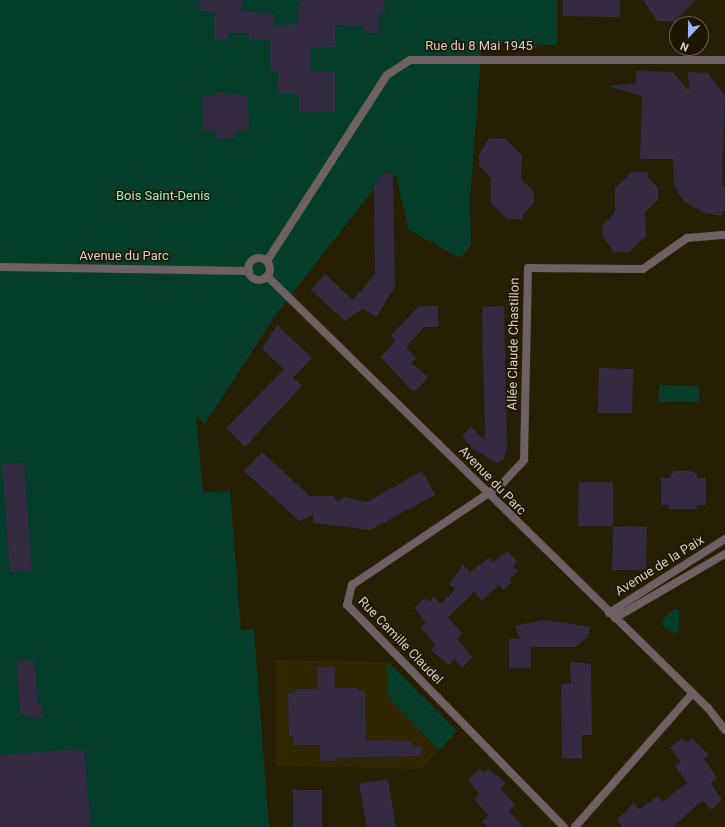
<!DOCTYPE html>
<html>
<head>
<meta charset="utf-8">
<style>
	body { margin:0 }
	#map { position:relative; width:725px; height:827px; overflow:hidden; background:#261f04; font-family:Roboto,sans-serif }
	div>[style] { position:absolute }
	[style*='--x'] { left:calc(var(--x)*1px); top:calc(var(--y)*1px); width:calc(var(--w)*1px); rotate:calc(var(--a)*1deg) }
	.built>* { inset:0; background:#302602 }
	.green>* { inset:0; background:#043e2a }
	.building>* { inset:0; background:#342a42 }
	.minor>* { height:8px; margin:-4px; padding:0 4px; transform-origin:4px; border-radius:4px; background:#6f6063 }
	.minor>.ring { margin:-4px; padding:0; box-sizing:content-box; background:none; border:8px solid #6f6063; border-radius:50% }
	span { translate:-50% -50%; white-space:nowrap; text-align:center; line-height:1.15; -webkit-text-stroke:3px #1d1500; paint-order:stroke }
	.street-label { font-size:13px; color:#d8d3c4 }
	.park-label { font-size:13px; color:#8ff9ca }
	.north { position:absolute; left:669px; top:16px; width:40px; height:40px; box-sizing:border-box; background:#1d1500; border:1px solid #68614e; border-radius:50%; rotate:202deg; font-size:11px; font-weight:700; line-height:16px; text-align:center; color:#d8d3c4 }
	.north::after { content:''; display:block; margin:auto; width:14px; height:18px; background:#9db4fd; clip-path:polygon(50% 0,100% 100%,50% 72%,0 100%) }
</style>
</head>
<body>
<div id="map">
	<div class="built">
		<i style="clip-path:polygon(276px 660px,388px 662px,388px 697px,439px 750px,421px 769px,276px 766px)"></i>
	</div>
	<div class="green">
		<i style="clip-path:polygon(0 0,557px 0,557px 45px,482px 43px,470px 200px,471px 245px,460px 258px,409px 230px,396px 176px,380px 181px,274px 317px,205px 424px,196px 416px,203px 492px,230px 491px,241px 630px,254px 629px,269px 827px,0 827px)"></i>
		<i style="clip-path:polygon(659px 385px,699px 386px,699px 402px,659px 402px)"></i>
		<i style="clip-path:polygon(679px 609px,679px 627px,677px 633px,672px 633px,662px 625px,663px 619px,673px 610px)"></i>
		<i style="clip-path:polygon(388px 662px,457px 731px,439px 750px,388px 697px)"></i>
	</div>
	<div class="building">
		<i style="clip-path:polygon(200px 0,243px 0,242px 11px,274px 14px,274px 26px,298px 24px,299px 2px,313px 0,384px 0,385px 13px,379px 13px,379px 33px,363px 33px,363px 26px,335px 25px,335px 47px,311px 47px,310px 72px,335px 72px,335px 112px,299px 112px,299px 93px,278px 93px,278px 71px,270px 71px,270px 40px,249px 40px,249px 33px,228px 33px,228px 40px,214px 40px,214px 12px,200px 11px)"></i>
		<i style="clip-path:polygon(563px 0,620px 0,620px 17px,563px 16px)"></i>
		<i style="clip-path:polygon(643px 0,696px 0,674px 22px,657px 21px)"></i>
		<i style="clip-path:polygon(636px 71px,673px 72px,689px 91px,688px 72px,708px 73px,725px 96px,722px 187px,725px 187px,725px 210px,721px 216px,705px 213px,683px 201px,674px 185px,673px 159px,640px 159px,642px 96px,607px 86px,636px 83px)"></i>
		<i style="clip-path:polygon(217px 92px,248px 96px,249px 131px,235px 131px,234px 138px,216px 138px,216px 131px,203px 131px,202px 95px,216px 96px)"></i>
		<i style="clip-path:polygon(489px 138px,506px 139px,522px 155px,521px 179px,534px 192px,534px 203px,523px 214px,523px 219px,507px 219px,491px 203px,491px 178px,479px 166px,479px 155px)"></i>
		<i style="clip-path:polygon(632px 172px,648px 172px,648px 177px,658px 188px,658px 200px,645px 212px,646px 236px,629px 252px,613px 252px,603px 236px,603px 225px,615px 212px,615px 188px)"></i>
		<i style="clip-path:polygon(383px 173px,393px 173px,395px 287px,376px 317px,363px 309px,345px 321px,311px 290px,325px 274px,353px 300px,375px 274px,374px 188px)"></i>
		<i style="clip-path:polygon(419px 306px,438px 306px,438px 327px,424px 327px,406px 347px,416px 358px,411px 363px,428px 377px,416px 391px,411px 390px,381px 357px,395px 341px,391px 335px)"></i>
		<i style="clip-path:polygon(504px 306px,507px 447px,504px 459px,496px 463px,473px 449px,462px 436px,471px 427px,485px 440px,482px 307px)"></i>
		<i style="clip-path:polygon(277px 325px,312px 358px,293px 378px,302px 386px,245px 447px,226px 428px,284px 369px,262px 349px)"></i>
		<i style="clip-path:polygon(599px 368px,633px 369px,632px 413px,598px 413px)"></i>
		<i style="clip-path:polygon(262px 452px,310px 496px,333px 496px,338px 501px,344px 497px,367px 502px,422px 471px,435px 495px,370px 530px,313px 523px,313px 515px,299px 521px,244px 471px)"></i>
		<i style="clip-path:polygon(24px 463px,32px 570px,10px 572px,2px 465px)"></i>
		<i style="clip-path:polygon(674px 471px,691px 471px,697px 474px,697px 478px,706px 478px,706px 505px,697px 505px,697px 509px,669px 509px,669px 505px,661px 505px,661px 478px,669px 478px)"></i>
		<i style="clip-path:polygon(579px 482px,613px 482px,613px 526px,578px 526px)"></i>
		<i style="clip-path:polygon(613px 526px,647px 527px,646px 570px,612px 570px)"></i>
		<i style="clip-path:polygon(508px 551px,517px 562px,513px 566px,518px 571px,510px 579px,512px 582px,503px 590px,499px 585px,482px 600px,474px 592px,448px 617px,462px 634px,457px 639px,472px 657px,462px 668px,454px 659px,449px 665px,431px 650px,435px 645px,421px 627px,426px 622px,414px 608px,425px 598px,429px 602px,434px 597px,441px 604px,455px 589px,449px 584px,463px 565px,470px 572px,489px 558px,493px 562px)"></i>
		<i style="clip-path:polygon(543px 620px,591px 627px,587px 638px,575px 647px,531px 647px,531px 668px,509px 668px,509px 639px,520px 639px,515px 626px)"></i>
		<i style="clip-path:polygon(34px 660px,38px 703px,42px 703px,43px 717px,29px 718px,29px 714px,20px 715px,17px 661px)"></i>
		<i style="clip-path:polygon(570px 662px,591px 664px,592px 735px,582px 735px,582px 759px,562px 758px,561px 684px,571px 683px)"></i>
		<i style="clip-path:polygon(317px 667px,335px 667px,335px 688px,358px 688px,358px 691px,365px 691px,366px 740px,412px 741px,412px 747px,421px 746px,421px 756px,337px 758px,337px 761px,320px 761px,320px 745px,294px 745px,293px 736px,289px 736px,288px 693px,295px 693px,295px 689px,318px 689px)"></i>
		<i style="clip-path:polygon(682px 738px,686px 743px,692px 738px,709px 755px,704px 759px,717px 778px,711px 783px,722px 800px,711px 810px,704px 801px,698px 804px,673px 827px,622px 827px,617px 820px,634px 803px,639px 809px,658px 796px,662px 802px,687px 783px,675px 766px,681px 762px,670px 748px)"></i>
		<i style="clip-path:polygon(84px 749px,91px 827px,0 827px,0 755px)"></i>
		<i style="clip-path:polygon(479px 769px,485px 772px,488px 769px,506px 783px,501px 789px,515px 805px,509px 811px,523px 827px,488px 827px,482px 822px,488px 815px,474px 799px,479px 794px,468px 779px)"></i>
		<i style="clip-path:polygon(388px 779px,396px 827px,367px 827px,359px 784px)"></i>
		<i style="clip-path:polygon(293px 790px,322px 790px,322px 827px,293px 827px)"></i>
	</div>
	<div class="minor">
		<i class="ring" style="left:248px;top:258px;width:14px;height:14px"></i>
		<i style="--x:267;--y:261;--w:221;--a:-57.2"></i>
		<i style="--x:387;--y:75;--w:27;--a:-33"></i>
		<i style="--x:410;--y:60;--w:315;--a:0"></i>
		<i style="--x:0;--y:267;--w:249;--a:0.9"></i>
		<i style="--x:267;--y:276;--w:617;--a:44.41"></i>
		<i style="--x:708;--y:708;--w:28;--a:52"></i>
		<i style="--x:609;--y:613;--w:138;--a:-32.5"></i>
		<i style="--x:615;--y:618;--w:127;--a:-30.2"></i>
		<i style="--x:564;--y:827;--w:310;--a:-134.3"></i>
		<i style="--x:347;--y:605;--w:21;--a:-76"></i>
		<i style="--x:352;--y:585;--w:179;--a:-33.9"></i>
		<i style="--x:501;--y:485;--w:34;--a:-47"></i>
		<i style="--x:524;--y:460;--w:192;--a:-88.8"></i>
		<i style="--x:528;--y:268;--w:115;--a:0.5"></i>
		<i style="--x:643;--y:269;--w:54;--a:-35.2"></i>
		<i style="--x:687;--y:238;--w:38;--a:-5"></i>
		<i style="--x:575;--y:827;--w:177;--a:-48.7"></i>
	</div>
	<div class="street-label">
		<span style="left:479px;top:46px">Rue du 8 Mai 1945</span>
		<span style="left:124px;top:256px">Avenue du Parc</span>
		<span style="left:514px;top:344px;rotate:-89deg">Allée Claude Chastillon</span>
		<span style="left:492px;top:481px;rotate:46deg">Avenue du Parc</span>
		<span style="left:660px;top:566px;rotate:-32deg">Avenue de la Paix</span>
		<span style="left:400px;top:641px;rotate:46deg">Rue Camille Claudel</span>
	</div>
	<div class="park-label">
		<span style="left:163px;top:196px">Bois Saint-Denis</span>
	</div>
	<div class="north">N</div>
</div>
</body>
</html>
